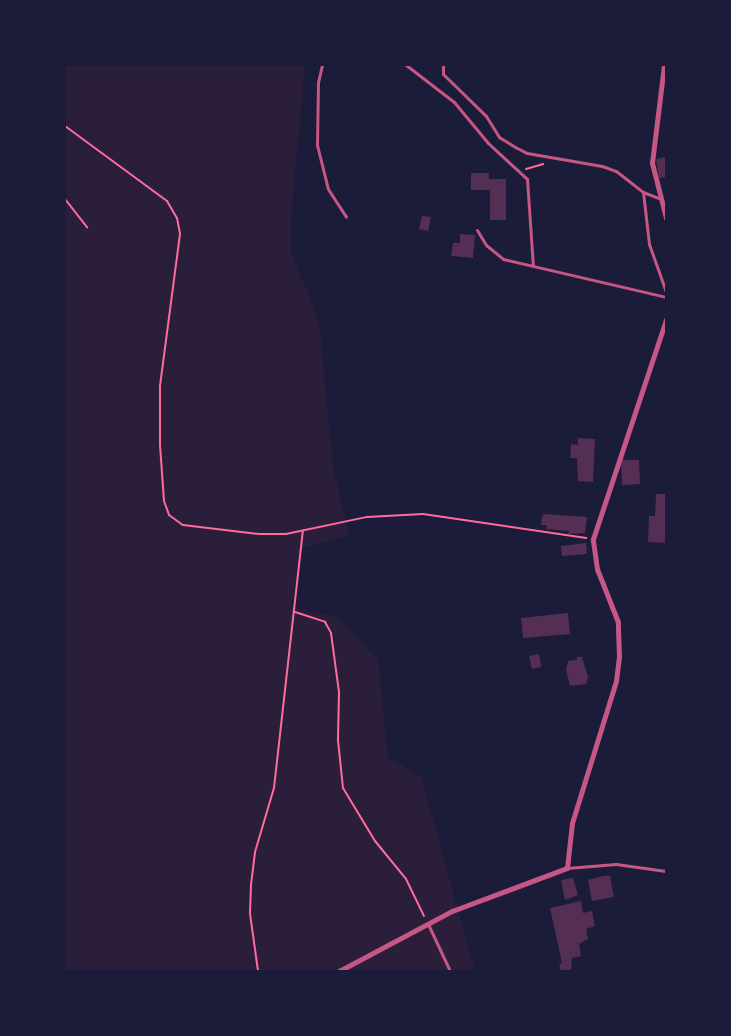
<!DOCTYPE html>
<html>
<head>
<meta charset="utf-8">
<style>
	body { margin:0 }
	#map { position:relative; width:731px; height:1036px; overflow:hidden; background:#1b1b3a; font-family:Arial,sans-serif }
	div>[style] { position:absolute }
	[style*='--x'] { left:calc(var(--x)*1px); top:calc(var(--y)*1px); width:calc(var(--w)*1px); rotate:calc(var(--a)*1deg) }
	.green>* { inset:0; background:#2a1e3b }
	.building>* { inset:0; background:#542f53 }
	.path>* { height:2px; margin:-1px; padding:0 1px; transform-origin:1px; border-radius:1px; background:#ff6b9d }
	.service>* { height:3px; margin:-1.5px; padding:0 1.5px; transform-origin:1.5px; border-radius:1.5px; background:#c65784 }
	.minor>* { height:5px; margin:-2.5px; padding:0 2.5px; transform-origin:2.5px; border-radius:2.5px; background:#c65784 }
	span { translate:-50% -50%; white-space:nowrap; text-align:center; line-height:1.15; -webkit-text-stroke:4.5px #1b1b3a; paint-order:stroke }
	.frame { position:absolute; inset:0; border:66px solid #1b1b3a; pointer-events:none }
</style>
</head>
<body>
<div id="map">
	<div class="green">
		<i style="clip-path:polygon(65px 65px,305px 65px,291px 220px,291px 254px,313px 304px,320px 329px,333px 467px,349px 535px,303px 548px,291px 607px,337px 617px,378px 660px,388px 758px,421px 776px,475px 971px,65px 971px)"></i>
	</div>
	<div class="building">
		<i style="clip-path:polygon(666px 157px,666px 177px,659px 178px,656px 159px)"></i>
		<i style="clip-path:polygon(471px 173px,489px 173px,489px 179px,506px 179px,506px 220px,490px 220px,490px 190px,471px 190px)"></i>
		<i style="clip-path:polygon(422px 216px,431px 217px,428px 231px,419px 229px)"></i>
		<i style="clip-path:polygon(460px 234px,475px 235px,473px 258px,451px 256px,453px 243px,460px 243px)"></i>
		<i style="clip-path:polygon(578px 438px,595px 439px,593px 482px,578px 481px,577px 458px,570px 458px,571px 444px,578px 445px)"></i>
		<i style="clip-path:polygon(621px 460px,639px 460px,640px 484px,622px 485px)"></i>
		<i style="clip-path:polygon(656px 494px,666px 494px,666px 543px,648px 542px,649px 516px,655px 516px)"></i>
		<i style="clip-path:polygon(543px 514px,587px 517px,585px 533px,568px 534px,569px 531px,546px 529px,547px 525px,541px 525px)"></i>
		<i style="clip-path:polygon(586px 543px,587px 554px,562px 556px,561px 546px)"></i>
		<i style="clip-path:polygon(568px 613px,570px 634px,523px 638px,521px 618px)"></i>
		<i style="clip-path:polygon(539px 654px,541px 667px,532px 669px,529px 656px)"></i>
		<i style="clip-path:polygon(577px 657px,582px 657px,588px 677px,586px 684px,570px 686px,566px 669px,568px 661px,577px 660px)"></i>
		<i style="clip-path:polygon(603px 876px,610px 876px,614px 897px,592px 901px,588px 880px)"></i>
		<i style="clip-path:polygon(573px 878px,578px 895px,565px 900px,561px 880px)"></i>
		<i style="clip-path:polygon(581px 901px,583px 913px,592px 911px,595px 926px,586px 929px,588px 939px,579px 944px,581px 956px,572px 958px,571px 971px,561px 971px,559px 964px,562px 963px,550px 908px)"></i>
	</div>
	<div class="path">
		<i style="--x:65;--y:126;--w:127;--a:36.3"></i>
		<i style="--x:167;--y:201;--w:20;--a:60"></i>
		<i style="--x:177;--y:218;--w:16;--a:79"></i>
		<i style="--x:180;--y:234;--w:153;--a:97.5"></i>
		<i style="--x:160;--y:386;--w:59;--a:90"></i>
		<i style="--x:160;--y:445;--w:56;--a:85.9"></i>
		<i style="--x:164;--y:501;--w:15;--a:70"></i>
		<i style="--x:169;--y:515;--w:17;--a:36"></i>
		<i style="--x:183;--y:525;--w:77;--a:6.8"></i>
		<i style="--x:259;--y:534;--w:27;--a:0"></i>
		<i style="--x:286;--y:534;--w:83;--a:-11.9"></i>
		<i style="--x:367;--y:517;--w:56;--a:-3.1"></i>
		<i style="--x:423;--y:514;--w:165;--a:8.4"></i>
		<i style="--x:526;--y:169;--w:18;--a:-16"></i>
		<i style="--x:65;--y:199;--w:36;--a:52"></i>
		<i style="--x:295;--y:612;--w:32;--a:18"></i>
		<i style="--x:325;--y:622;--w:13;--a:61"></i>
		<i style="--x:331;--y:633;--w:60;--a:82.3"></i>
		<i style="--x:339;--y:692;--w:48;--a:91.2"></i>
		<i style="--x:338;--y:740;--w:48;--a:84.1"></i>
		<i style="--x:343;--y:788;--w:62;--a:58.9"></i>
		<i style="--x:375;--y:841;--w:49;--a:50.8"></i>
		<i style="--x:406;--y:879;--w:41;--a:64.1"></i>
		<i style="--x:258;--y:971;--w:59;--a:-97.9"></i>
		<i style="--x:250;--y:913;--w:28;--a:-88"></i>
		<i style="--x:251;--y:885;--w:33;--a:-83"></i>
		<i style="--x:255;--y:852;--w:67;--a:-73.5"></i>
		<i style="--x:274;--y:788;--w:259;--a:-83.6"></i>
	</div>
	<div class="service">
		<i style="--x:322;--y:65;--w:17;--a:103"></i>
		<i style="--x:318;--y:82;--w:63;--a:90.9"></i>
		<i style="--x:317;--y:145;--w:45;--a:76"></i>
		<i style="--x:328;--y:189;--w:33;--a:57"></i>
		<i style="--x:406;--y:65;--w:61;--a:37.6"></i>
		<i style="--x:454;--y:102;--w:53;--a:50.3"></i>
		<i style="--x:488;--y:143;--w:53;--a:42.7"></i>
		<i style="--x:527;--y:179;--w:87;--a:86.1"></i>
		<i style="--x:443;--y:65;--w:9;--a:90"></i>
		<i style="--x:443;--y:74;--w:60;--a:44.3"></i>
		<i style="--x:486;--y:116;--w:25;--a:58"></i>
		<i style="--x:499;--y:137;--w:19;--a:32"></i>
		<i style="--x:515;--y:147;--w:13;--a:27"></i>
		<i style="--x:527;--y:153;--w:76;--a:9.8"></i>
		<i style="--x:602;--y:166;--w:15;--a:20"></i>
		<i style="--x:616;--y:171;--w:34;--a:38"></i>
		<i style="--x:643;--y:192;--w:52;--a:83.4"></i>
		<i style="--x:649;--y:244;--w:51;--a:70.5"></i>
		<i style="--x:643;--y:192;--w:17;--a:21"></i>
		<i style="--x:477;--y:230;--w:17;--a:59"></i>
		<i style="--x:486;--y:245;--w:22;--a:39"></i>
		<i style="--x:503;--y:259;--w:167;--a:13.1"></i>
		<i style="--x:567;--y:868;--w:49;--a:-4.7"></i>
		<i style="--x:616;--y:864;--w:50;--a:8"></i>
		<i style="--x:428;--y:924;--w:52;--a:64.9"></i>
	</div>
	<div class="minor">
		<i style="--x:664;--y:65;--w:99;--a:97"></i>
		<i style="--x:652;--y:163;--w:57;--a:75.7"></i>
		<i style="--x:339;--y:971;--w:128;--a:-28"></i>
		<i style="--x:452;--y:911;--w:123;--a:-20.5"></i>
		<i style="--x:567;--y:868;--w:45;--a:-83.7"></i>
		<i style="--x:572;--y:823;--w:149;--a:-72.8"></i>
		<i style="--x:616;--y:681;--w:24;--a:-83"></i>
		<i style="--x:619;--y:657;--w:35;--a:-92"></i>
		<i style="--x:618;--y:622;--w:57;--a:-111.6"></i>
		<i style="--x:597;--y:569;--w:30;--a:-98"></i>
		<i style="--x:593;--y:539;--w:231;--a:-71.6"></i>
	</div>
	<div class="frame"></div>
</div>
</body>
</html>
